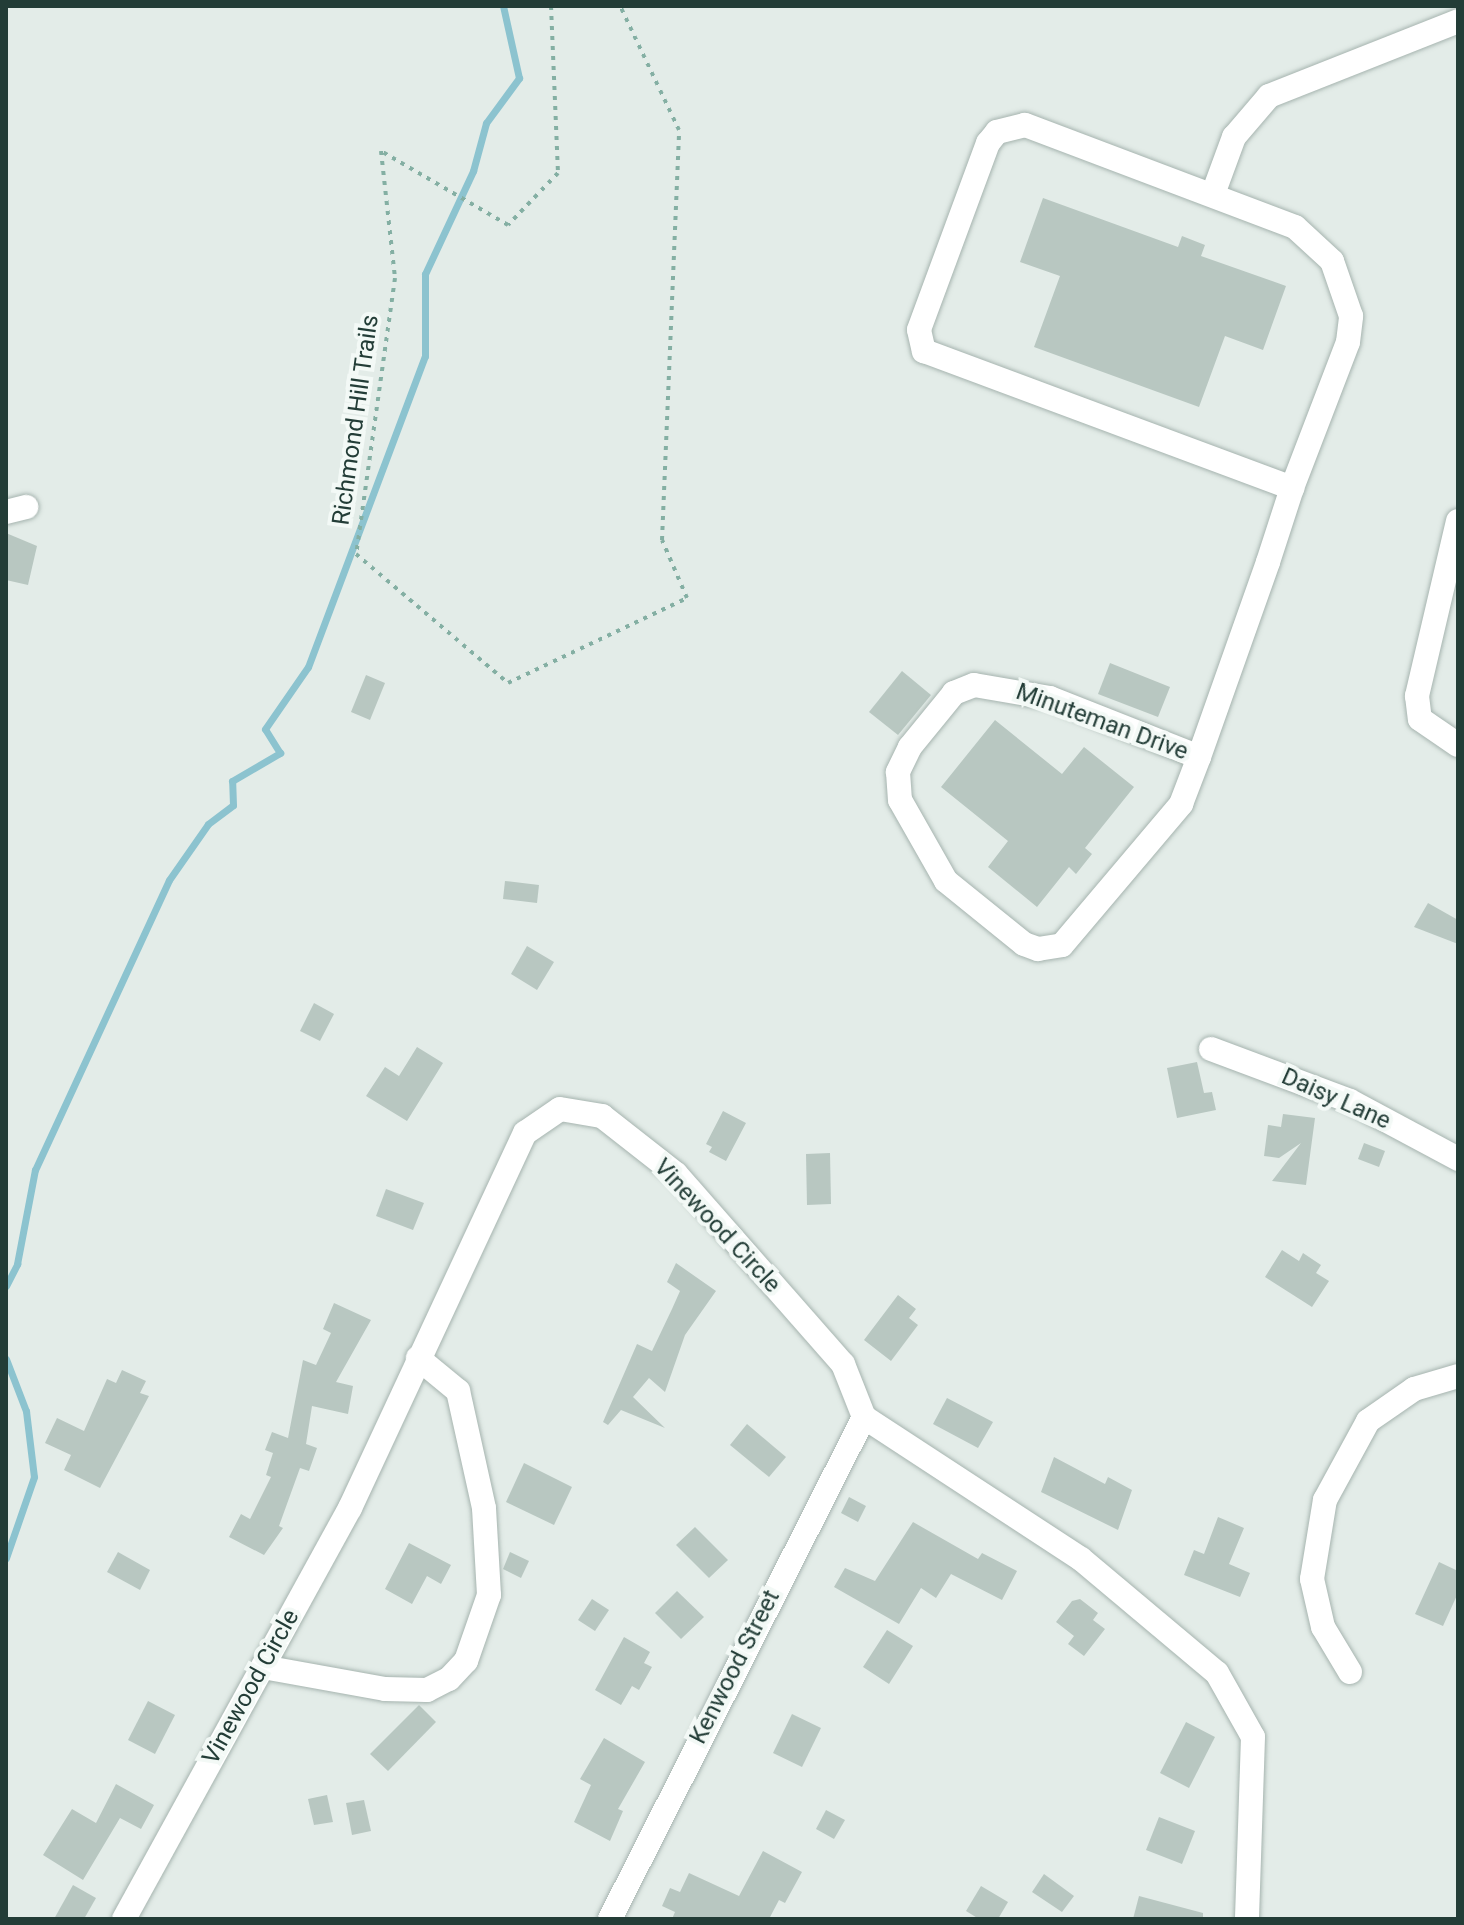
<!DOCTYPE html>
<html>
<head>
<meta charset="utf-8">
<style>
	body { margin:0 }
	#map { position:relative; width:1464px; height:1925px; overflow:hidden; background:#e3ece8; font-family:Roboto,sans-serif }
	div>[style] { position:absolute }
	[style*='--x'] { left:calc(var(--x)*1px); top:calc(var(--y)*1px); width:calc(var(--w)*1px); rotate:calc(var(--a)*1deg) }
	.stream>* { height:7px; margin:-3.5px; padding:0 3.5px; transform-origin:3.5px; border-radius:3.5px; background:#8cc3cf }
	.building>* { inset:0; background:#b8c7c1 }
	.path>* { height:4px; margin-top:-2px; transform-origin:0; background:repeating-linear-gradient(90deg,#84afa3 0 4px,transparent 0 10px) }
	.roads { filter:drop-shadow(0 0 2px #a6b4af) drop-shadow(0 0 2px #a6b4af) }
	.minor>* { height:24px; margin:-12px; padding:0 12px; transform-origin:12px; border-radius:12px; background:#fff }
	span { translate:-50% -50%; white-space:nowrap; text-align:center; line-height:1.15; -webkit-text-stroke:8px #f3f9f6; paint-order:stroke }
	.street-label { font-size:24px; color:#233d37 }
	.frame { position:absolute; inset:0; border:8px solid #233d37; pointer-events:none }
</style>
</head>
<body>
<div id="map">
	<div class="stream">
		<i style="--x:6;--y:1286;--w:25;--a:-63"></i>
		<i style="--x:17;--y:1264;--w:96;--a:-79.2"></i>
		<i style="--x:35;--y:1170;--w:319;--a:-65.2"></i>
		<i style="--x:169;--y:880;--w:68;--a:-55.1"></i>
		<i style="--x:208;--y:824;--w:31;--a:-37"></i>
		<i style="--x:233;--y:805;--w:24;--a:-92"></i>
		<i style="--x:232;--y:781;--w:56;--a:-30.3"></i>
		<i style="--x:280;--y:753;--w:28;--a:-122"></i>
		<i style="--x:265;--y:729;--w:75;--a:-55.3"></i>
		<i style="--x:308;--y:667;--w:332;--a:-69.4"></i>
		<i style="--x:425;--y:356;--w:82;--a:-90"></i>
		<i style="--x:425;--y:274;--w:114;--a:-65"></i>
		<i style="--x:473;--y:171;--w:50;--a:-74.8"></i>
		<i style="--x:486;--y:123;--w:56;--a:-53.7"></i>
		<i style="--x:519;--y:78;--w:74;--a:-102.5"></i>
		<i style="--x:6;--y:1359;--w:56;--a:69"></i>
		<i style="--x:26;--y:1411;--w:66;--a:83.1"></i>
		<i style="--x:34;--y:1477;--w:86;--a:109.1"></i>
	</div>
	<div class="building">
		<i style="clip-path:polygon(1043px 198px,1178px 247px,1182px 236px,1205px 245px,1201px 256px,1286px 286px,1263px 350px,1225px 336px,1199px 407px,1034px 347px,1060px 276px,1020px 262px)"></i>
		<i style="clip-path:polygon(6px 533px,37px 546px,28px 585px,6px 580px)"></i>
		<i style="clip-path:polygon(1110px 663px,1170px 687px,1158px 717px,1098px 694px)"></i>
		<i style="clip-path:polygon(902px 671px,931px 695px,898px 735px,869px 712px)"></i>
		<i style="clip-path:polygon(366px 675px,385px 683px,370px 720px,351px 712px)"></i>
		<i style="clip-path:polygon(995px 720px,1062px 774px,1084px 747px,1134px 787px,1085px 848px,1092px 854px,1076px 874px,1069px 867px,1037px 907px,988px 867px,1008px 841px,941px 787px)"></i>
		<i style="clip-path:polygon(505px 881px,539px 885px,537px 903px,503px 899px)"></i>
		<i style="clip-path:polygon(1428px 903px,1458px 920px,1458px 944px,1414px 927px)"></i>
		<i style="clip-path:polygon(527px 946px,554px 962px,537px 990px,511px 974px)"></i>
		<i style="clip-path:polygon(314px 1003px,334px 1014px,320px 1041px,300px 1031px)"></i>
		<i style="clip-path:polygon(417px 1047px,443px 1063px,407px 1121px,366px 1096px,385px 1067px,399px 1076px)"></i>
		<i style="clip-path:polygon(1197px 1062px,1204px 1093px,1212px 1092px,1216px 1110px,1177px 1118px,1167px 1068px)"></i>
		<i style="clip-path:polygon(723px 1111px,746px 1123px,726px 1161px,709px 1152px,712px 1147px,706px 1144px)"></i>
		<i style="clip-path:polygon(1283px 1114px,1315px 1118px,1306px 1185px,1272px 1181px,1301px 1143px,1279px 1158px,1264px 1156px,1268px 1125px,1281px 1127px)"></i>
		<i style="clip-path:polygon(1364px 1143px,1385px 1151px,1379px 1167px,1358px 1159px)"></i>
		<i style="clip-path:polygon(830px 1153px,831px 1204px,807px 1205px,806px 1154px)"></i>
		<i style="clip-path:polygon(386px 1189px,424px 1203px,413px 1230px,376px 1216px)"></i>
		<i style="clip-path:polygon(1282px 1250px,1299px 1261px,1303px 1253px,1321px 1265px,1316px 1273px,1329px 1281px,1312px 1307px,1265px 1277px)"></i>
		<i style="clip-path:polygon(676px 1263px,716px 1291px,685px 1335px,665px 1392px,649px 1378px,633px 1397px,665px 1428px,621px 1410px,608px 1425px,603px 1422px,637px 1344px,652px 1351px,672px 1309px,680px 1291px,667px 1282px)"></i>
		<i style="clip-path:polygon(898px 1295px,916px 1309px,909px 1318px,918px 1325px,891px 1361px,864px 1340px)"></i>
		<i style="clip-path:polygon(334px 1303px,371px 1320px,336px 1382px,353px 1386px,348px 1414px,312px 1406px,306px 1444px,317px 1448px,309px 1471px,300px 1468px,279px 1526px,283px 1528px,264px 1555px,229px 1537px,241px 1514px,250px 1519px,271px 1477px,266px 1475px,273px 1453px,265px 1450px,272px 1432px,288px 1438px,303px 1360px,316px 1365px,331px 1333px,323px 1329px)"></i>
		<i style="clip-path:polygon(122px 1370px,146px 1381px,140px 1393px,149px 1396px,100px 1488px,64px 1470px,71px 1455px,45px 1443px,57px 1418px,84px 1431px,107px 1379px,116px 1383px)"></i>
		<i style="clip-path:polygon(947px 1398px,993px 1422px,978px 1448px,933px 1424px)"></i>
		<i style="clip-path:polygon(747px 1424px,786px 1457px,769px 1477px,730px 1445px)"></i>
		<i style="clip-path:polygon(1054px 1457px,1105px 1484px,1108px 1477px,1132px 1490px,1118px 1530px,1041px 1492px)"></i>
		<i style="clip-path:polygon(524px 1463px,572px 1487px,554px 1525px,506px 1502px)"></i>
		<i style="clip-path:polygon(849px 1497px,866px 1506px,858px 1522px,841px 1513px)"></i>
		<i style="clip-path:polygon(1218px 1517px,1244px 1528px,1229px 1564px,1250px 1573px,1240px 1597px,1184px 1575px,1194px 1550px,1204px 1554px)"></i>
		<i style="clip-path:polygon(913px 1522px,978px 1559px,982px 1553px,1017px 1571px,1002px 1600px,951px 1574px,936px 1598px,921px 1588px,899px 1624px,834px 1587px,845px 1568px,875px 1581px)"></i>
		<i style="clip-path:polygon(695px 1527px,728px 1560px,709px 1578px,676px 1545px)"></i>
		<i style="clip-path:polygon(409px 1543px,451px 1565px,441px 1584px,427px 1576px,412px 1604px,385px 1589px)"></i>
		<i style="clip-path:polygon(118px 1552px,150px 1570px,140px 1590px,107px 1572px)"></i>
		<i style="clip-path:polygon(510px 1552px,529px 1561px,521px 1578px,503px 1569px)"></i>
		<i style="clip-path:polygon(1439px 1562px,1458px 1571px,1458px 1593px,1443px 1626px,1415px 1614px)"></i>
		<i style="clip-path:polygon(677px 1591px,704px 1617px,681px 1639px,655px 1613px)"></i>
		<i style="clip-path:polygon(592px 1599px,609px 1610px,595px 1631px,578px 1620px)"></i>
		<i style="clip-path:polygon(1080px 1599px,1098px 1613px,1093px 1620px,1105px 1629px,1084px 1656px,1068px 1644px,1074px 1636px,1056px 1622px,1072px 1601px)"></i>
		<i style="clip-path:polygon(887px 1630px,913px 1646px,889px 1684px,863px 1667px)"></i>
		<i style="clip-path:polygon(624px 1637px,650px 1652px,644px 1663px,652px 1667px,639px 1690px,632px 1686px,621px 1705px,595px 1690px)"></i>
		<i style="clip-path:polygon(148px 1701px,175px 1715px,155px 1754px,128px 1740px)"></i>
		<i style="clip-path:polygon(419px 1705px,436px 1722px,388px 1771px,370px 1754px)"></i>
		<i style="clip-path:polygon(792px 1714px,821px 1728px,802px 1767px,773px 1753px)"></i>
		<i style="clip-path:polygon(1186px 1722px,1215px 1737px,1189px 1788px,1160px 1773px)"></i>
		<i style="clip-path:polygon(604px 1738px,645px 1762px,618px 1809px,623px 1811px,610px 1841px,574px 1822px,591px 1785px,580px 1779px)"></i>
		<i style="clip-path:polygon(116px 1784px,154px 1805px,141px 1829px,120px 1818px,83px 1880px,43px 1855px,72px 1809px,96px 1823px)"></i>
		<i style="clip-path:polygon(327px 1795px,333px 1822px,314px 1825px,308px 1799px)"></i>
		<i style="clip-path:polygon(364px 1800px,371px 1831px,352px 1835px,346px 1803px)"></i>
		<i style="clip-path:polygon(826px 1810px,845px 1820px,834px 1839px,816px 1829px)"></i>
		<i style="clip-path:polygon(1159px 1817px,1195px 1831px,1182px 1864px,1146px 1850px)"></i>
		<i style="clip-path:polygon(763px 1851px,802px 1872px,785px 1903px,779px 1900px,769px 1919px,672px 1919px,675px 1912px,662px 1906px,670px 1888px,680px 1892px,689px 1873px,739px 1896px)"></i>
		<i style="clip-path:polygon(1044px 1874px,1074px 1896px,1062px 1912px,1032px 1892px)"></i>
		<i style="clip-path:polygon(73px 1885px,96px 1898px,84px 1919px,54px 1919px)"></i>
		<i style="clip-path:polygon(981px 1886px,1008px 1902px,998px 1919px,979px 1919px,966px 1911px)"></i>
		<i style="clip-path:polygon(1139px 1896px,1203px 1913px,1203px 1919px,1133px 1919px)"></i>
	</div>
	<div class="path">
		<i style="--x:551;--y:6;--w:167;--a:87.6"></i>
		<i style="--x:558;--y:173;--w:72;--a:133.9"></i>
		<i style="--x:508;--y:225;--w:147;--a:-149.8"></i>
		<i style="--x:381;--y:151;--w:128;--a:83.7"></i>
		<i style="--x:395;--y:278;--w:279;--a:98"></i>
		<i style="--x:356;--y:554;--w:199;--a:40.3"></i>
		<i style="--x:508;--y:683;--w:198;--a:-25.4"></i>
		<i style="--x:687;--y:598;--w:63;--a:-113.3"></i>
		<i style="--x:662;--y:540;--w:410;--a:-87.6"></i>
		<i style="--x:679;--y:130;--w:137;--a:-115.4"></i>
	</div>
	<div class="roads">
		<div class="minor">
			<i style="--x:1213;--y:194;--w:61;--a:-69.8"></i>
			<i style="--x:1234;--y:137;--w:54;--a:-49.5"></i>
			<i style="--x:1269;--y:96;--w:203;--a:-21.6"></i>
			<i style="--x:6;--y:512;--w:21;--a:-14"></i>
			<i style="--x:1458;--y:521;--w:180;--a:103.2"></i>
			<i style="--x:1417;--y:696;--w:23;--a:83"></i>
			<i style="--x:1420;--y:719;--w:46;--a:34.4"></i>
			<i style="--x:1199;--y:757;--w:160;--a:-158.4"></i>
			<i style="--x:1050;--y:698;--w:77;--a:-170.3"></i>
			<i style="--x:974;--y:685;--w:22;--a:158"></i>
			<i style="--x:954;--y:693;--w:70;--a:129.2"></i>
			<i style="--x:910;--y:747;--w:28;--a:116"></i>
			<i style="--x:898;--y:772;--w:28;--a:86"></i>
			<i style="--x:900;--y:800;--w:93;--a:60.4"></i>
			<i style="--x:946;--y:881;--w:100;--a:38.9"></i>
			<i style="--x:1024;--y:944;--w:15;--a:20"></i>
			<i style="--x:1038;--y:949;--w:24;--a:-9"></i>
			<i style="--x:1062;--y:945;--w:185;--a:-49.8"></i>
			<i style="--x:1181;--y:804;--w:50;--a:-69"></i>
			<i style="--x:1199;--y:757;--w:207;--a:-70.5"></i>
			<i style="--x:1268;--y:562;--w:78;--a:-72"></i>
			<i style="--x:1292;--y:488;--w:156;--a:-69"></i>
			<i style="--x:1348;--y:342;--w:26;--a:-83"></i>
			<i style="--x:1351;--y:316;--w:58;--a:-109.1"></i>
			<i style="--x:1332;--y:261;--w:50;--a:-137.4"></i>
			<i style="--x:1295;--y:227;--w:289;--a:-159.3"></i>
			<i style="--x:1025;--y:125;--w:29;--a:166"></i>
			<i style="--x:997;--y:132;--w:14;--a:129"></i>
			<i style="--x:988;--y:143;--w:199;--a:110.3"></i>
			<i style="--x:919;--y:330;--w:22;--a:77"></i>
			<i style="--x:924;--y:351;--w:393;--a:20.4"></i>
			<i style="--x:1211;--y:1049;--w:148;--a:20.5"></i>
			<i style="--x:1350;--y:1101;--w:123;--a:28.2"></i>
			<i style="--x:263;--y:1667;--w:124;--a:10.2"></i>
			<i style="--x:385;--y:1689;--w:42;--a:1.4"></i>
			<i style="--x:427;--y:1690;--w:25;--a:-27"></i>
			<i style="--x:449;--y:1679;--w:25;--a:-47"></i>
			<i style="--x:466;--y:1661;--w:70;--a:-70.8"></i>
			<i style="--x:489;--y:1595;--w:87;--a:-93.3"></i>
			<i style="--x:484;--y:1508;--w:120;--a:-102.5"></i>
			<i style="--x:458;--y:1391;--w:52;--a:-140.5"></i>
			<i style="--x:1350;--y:1672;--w:52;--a:-121"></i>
			<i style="--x:1323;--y:1627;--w:49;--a:-102.9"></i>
			<i style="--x:1312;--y:1579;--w:80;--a:-80.7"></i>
			<i style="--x:1325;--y:1500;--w:90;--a:-61.4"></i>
			<i style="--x:1368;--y:1421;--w:56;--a:-34.8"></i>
			<i style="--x:1414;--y:1389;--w:46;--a:-16.5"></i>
			<i style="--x:124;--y:1919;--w:469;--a:-61.2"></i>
			<i style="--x:350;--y:1508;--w:414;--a:-65"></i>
			<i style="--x:525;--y:1133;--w:42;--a:-34.4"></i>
			<i style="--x:560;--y:1109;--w:43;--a:9.5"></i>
			<i style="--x:602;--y:1116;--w:94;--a:38.1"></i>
			<i style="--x:676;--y:1174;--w:253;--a:48.7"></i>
			<i style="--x:843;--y:1364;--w:57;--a:68.4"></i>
			<i style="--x:864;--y:1417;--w:259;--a:33.2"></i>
			<i style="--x:1081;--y:1559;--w:177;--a:40"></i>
			<i style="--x:1217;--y:1673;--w:73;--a:60.6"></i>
			<i style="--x:1253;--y:1737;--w:182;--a:91.9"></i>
			<i style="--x:610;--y:1919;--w:563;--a:-63.16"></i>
		</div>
	</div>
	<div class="street-label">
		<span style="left:356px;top:420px;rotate:-82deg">Richmond Hill Trails</span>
		<span style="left:1102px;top:722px;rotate:20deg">Minuteman Drive</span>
		<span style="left:1336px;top:1099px;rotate:24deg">Daisy Lane</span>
		<span style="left:717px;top:1226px;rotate:47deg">Vinewood Circle</span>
		<span style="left:735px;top:1667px;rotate:-63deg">Kenwood Street</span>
		<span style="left:251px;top:1687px;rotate:-61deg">Vinewood Circle</span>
	</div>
	<div class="frame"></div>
</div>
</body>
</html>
